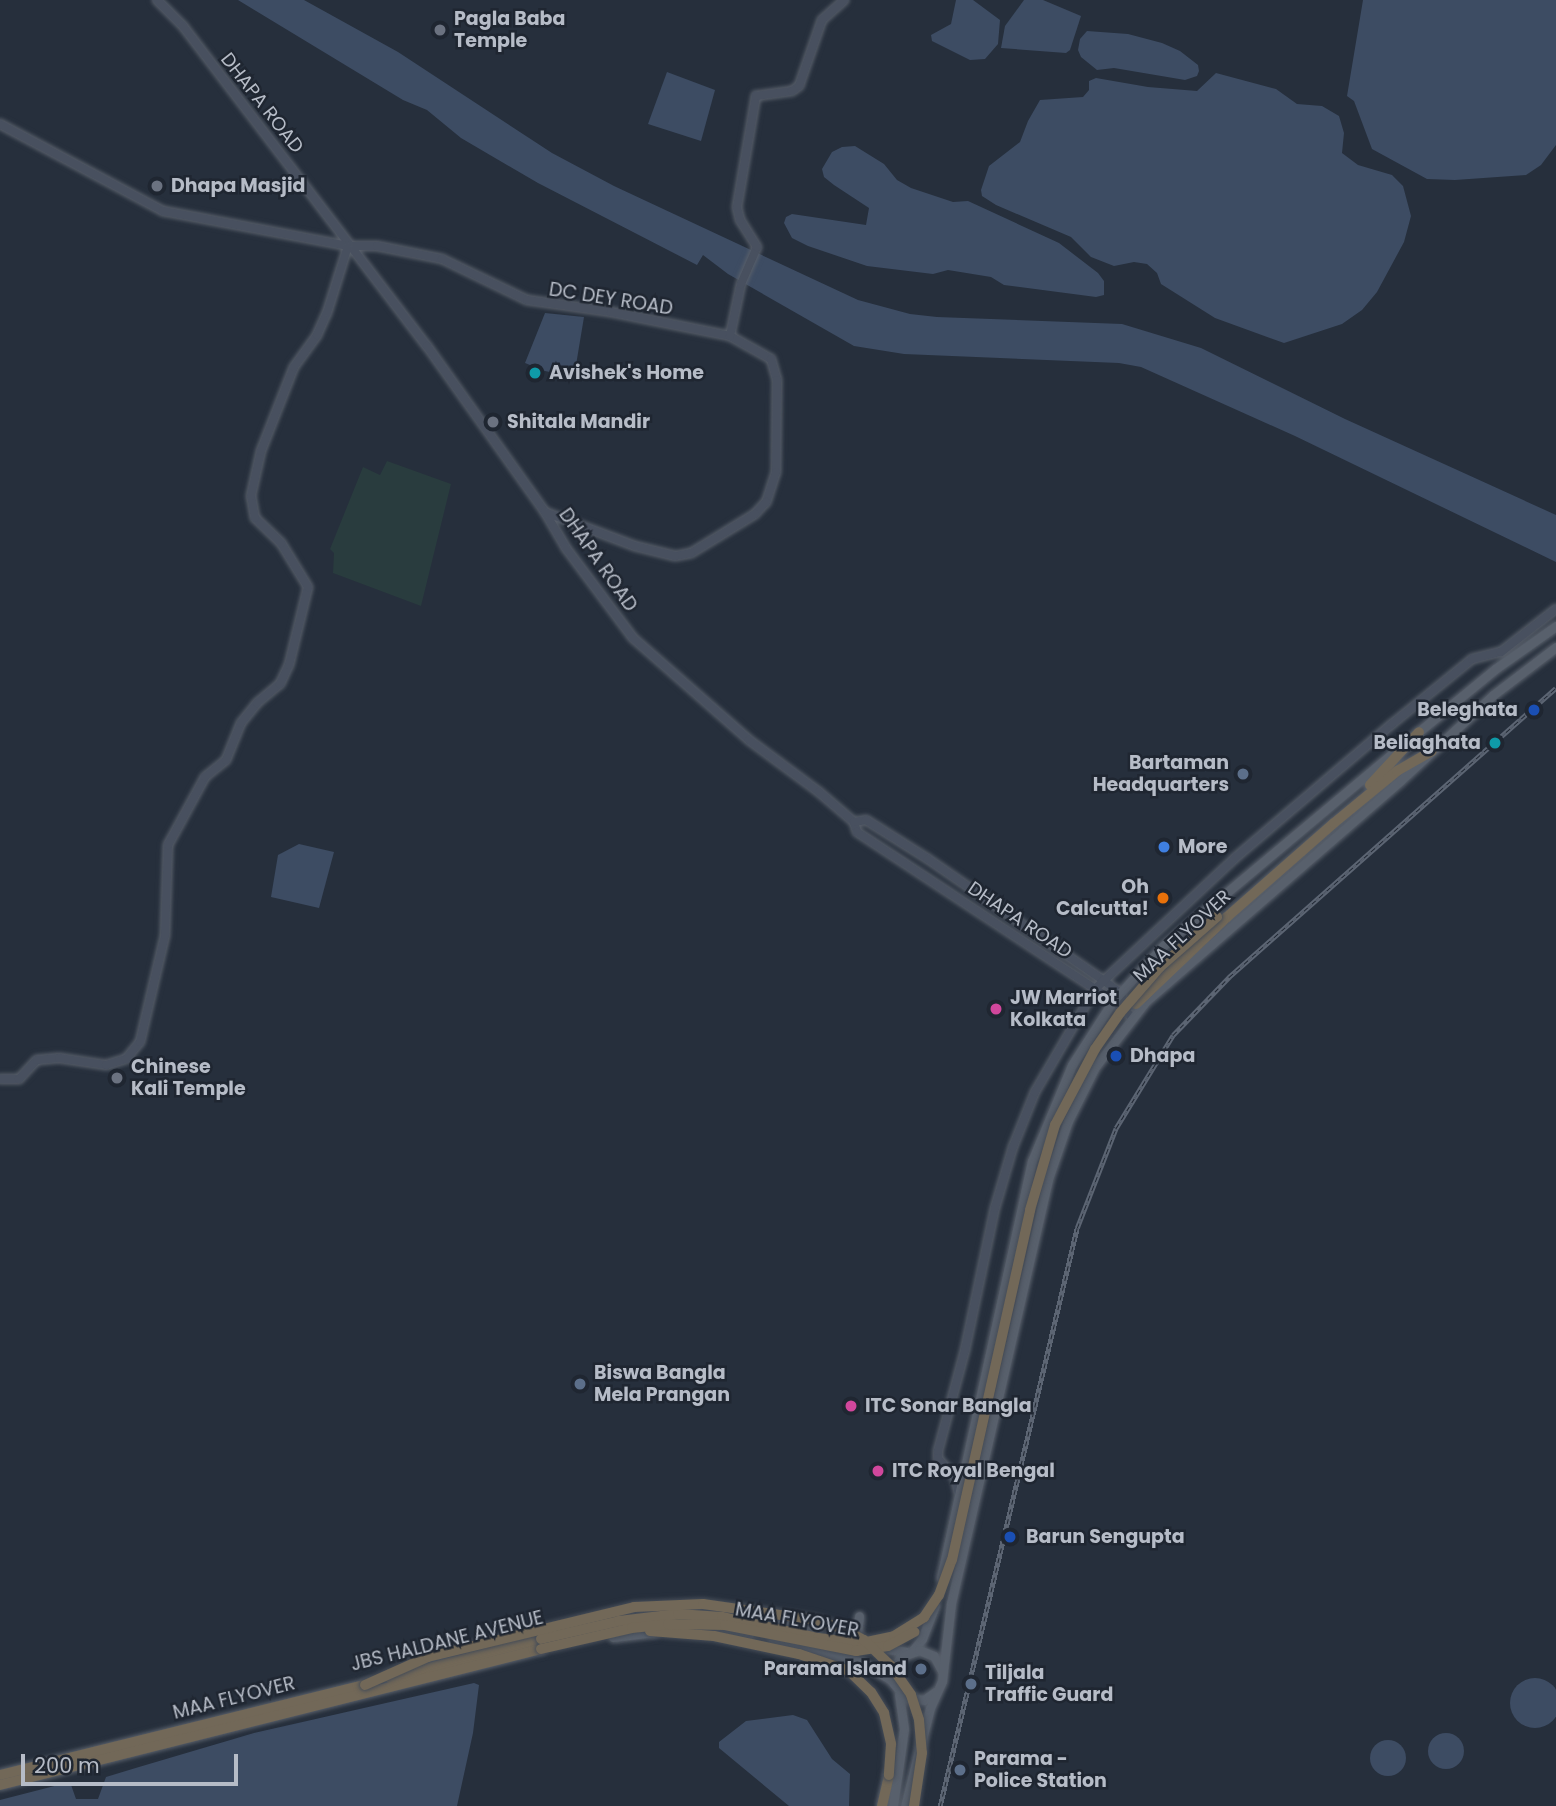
<!DOCTYPE html>
<html>
<head>
<meta charset="utf-8">
<style>
	body { margin:0 }
	#map { position:relative; width:1556px; height:1806px; overflow:hidden; background:#262f3c; font-family:Poppins,sans-serif }
	div>[style] { position:absolute }
	[style*='--x'] { left:calc(var(--x)*1px); top:calc(var(--y)*1px); width:calc(var(--w)*1px); rotate:calc(var(--a)*1deg) }
	.green>* { inset:0; background:#293c3e }
	.water>* { inset:0; background:#3d4c63 }
	.round { border-radius:50% }
	.roads { filter:drop-shadow(0 0 2px #585f6a) drop-shadow(0 0 2px #585f6a) }
	.secondary>* { height:8px; margin:-4px; padding:0 4px; transform-origin:4px; border-radius:4px; background:#48505f }
	.primary>* { height:9px; margin:-4.5px; padding:0 4.5px; transform-origin:4.5px; border-radius:4.5px; background:#58606c }
	.highway>* { height:10px; margin:-5px; padding:0 5px; transform-origin:5px; border-radius:5px; background:#726858 }
	.rail>* { height:4.5px; margin-top:-2.25px; transform-origin:0; background:repeating-linear-gradient(90deg,#1f2631 0 5px,#5c6573 0 10px); box-sizing:border-box; border-block:2px solid #5c6573 }
	.bridges { filter:drop-shadow(0 0 2px #454c57) drop-shadow(0 0 2px #454c57) }
	.highway-bridge>* { height:10px; margin:-5px; padding:0 5px; transform-origin:5px; border-radius:5px; background:#726858 }
	.dots>* { width:19px; height:19px; translate:-50% -50%; box-sizing:border-box; border:4px solid #1f2631; border-radius:50% }
	span { translate:-50% -50%; white-space:nowrap; text-align:center; line-height:1.15; -webkit-text-stroke:5px #1f2631; paint-order:stroke }
	.poi-label { font-size:19px; color:#b6bcc7; font-weight:700 }
	.left { translate:0 -50%; text-align:left }
	.right { translate:-100% -50%; text-align:right }
	.street-label { font-size:19px; color:#b6bcc7 }
	.scale { position:absolute; left:21px; top:1754px; width:217px; height:32px; box-sizing:border-box; border:4px solid #b6bcc7; border-top:0; padding-left:9px; font-size:21px; line-height:24px; white-space:nowrap; color:#b6bcc7; -webkit-text-stroke:5px #1f2631; paint-order:stroke }
</style>
</head>
<body>
<div id="map">
	<div class="green">
		<i style="clip-path:polygon(387px 461px,451px 484px,421px 606px,333px 573px,334px 553px,330px 549px,363px 467px,380px 475px)"></i>
	</div>
	<div class="water">
		<i style="clip-path:polygon(238px 0,304px 0,398px 52px,552px 153px,614px 186px,858px 300px,910px 314px,937px 317px,1122px 324px,1201px 348px,1345px 419px,1556px 515px,1556px 562px,1295px 436px,1141px 367px,1119px 363px,904px 354px,854px 346px,728px 274px,703px 255px,697px 265px,538px 183px,461px 138px,427px 110px,403px 100px)"></i>
		<i style="clip-path:polygon(956px 0,973px 0,1000px 20px,998px 44px,985px 59px,970px 60px,932px 41px,931px 35px,951px 24px)"></i>
		<i style="clip-path:polygon(1024px 0,1043px 0,1081px 16px,1070px 50px,1066px 53px,1001px 48px,1005px 26px)"></i>
		<i style="clip-path:polygon(1363px 0,1556px 0,1556px 145px,1541px 165px,1526px 175px,1455px 180px,1427px 179px,1372px 149px,1354px 101px,1347px 96px)"></i>
		<i style="clip-path:polygon(1087px 31px,1128px 34px,1162px 43px,1180px 51px,1198px 65px,1199px 71px,1197px 76px,1185px 80px,1114px 68px,1097px 70px,1081px 57px,1078px 50px,1080px 39px)"></i>
		<i style="clip-path:polygon(667px 72px,715px 90px,701px 141px,648px 124px)"></i>
		<i style="clip-path:polygon(1216px 73px,1276px 89px,1297px 104px,1322px 106px,1339px 116px,1344px 133px,1342px 153px,1358px 165px,1392px 175px,1403px 186px,1411px 216px,1404px 242px,1377px 292px,1362px 310px,1342px 324px,1284px 343px,1215px 318px,1161px 284px,1157px 273px,1147px 264px,1134px 262px,1114px 266px,1091px 257px,1071px 237px,996px 205px,982px 196px,981px 190px,989px 166px,1020px 142px,1028px 121px,1040px 100px,1083px 97px,1089px 90px,1089px 81px,1096px 78px,1148px 87px,1197px 91px)"></i>
		<i style="clip-path:polygon(855px 146px,884px 164px,897px 180px,911px 188px,953px 202px,968px 201px,1059px 243px,1098px 273px,1104px 281px,1104px 295px,1096px 297px,1004px 285px,991px 277px,948px 270px,933px 274px,867px 266px,808px 246px,792px 238px,784px 223px,786px 217px,792px 214px,866px 225px,869px 208px,834px 185px,824px 177px,822px 169px,832px 152px,842px 147px)"></i>
		<i style="clip-path:polygon(545px 313px,584px 317px,574px 377px,545px 371px,525px 363px)"></i>
		<i style="clip-path:polygon(299px 844px,334px 852px,319px 908px,271px 897px,278px 855px)"></i>
		<i class="round" style="left:1510px;top:1678px;width:50px;height:50px"></i>
		<i style="clip-path:polygon(474px 1683px,479px 1685px,473px 1733px,457px 1806px,0 1806px,0 1800px,70px 1782px,76px 1799px,98px 1799px,106px 1777px,139px 1767px,254px 1733px)"></i>
		<i style="clip-path:polygon(793px 1715px,807px 1720px,832px 1759px,850px 1774px,849px 1806px,789px 1806px,719px 1748px,719px 1742px,746px 1721px)"></i>
		<i class="round" style="left:1428px;top:1733px;width:36px;height:36px"></i>
		<i class="round" style="left:1370px;top:1740px;width:36px;height:36px"></i>
	</div>
	<div class="roads">
		<div class="secondary">
			<i style="--x:157;--y:0;--w:37;--a:45"></i>
			<i style="--x:183;--y:26;--w:402;--a:52.7"></i>
			<i style="--x:427;--y:346;--w:204;--a:54.6"></i>
			<i style="--x:545;--y:512;--w:42;--a:59.7"></i>
			<i style="--x:566;--y:548;--w:112;--a:53.3"></i>
			<i style="--x:633;--y:638;--w:154;--a:41.3"></i>
			<i style="--x:749;--y:740;--w:87;--a:36.6"></i>
			<i style="--x:819;--y:792;--w:46;--a:40.6"></i>
			<i style="--x:854;--y:822;--w:10;--a:73"></i>
			<i style="--x:857;--y:832;--w:307;--a:33.4"></i>
			<i style="--x:1113;--y:1001;--w:25;--a:40"></i>
			<i style="--x:0;--y:124;--w:185;--a:28.1"></i>
			<i style="--x:163;--y:211;--w:188;--a:10.7"></i>
			<i style="--x:348;--y:246;--w:29;--a:0"></i>
			<i style="--x:377;--y:246;--w:66;--a:11.3"></i>
			<i style="--x:442;--y:259;--w:94;--a:25.8"></i>
			<i style="--x:527;--y:300;--w:85;--a:8.1"></i>
			<i style="--x:611;--y:312;--w:121;--a:11.4"></i>
			<i style="--x:730;--y:336;--w:47;--a:29.3"></i>
			<i style="--x:771;--y:359;--w:22;--a:74"></i>
			<i style="--x:777;--y:380;--w:92;--a:90.6"></i>
			<i style="--x:776;--y:472;--w:32;--a:108"></i>
			<i style="--x:766;--y:502;--w:16;--a:133"></i>
			<i style="--x:755;--y:514;--w:75;--a:148.6"></i>
			<i style="--x:691;--y:553;--w:16;--a:169"></i>
			<i style="--x:675;--y:556;--w:41;--a:-166"></i>
			<i style="--x:635;--y:546;--w:96;--a:-159.3"></i>
			<i style="--x:730;--y:336;--w:53;--a:-78.1"></i>
			<i style="--x:741;--y:284;--w:40;--a:-66.6"></i>
			<i style="--x:757;--y:247;--w:32;--a:-122"></i>
			<i style="--x:740;--y:220;--w:13;--a:-103"></i>
			<i style="--x:737;--y:207;--w:113;--a:-80.3"></i>
			<i style="--x:756;--y:96;--w:36;--a:-8"></i>
			<i style="--x:792;--y:91;--w:9;--a:-36"></i>
			<i style="--x:799;--y:86;--w:70;--a:-70.8"></i>
			<i style="--x:822;--y:20;--w:30;--a:-42"></i>
			<i style="--x:854;--y:822;--w:12;--a:-9"></i>
			<i style="--x:866;--y:820;--w:73;--a:32.2"></i>
			<i style="--x:928;--y:859;--w:213;--a:34.7"></i>
			<i style="--x:1103;--y:980;--w:21;--a:37"></i>
			<i style="--x:1120;--y:993;--w:17;--a:65"></i>
			<i style="--x:0;--y:1079;--w:19;--a:0"></i>
			<i style="--x:19;--y:1079;--w:26;--a:-47"></i>
			<i style="--x:37;--y:1060;--w:22;--a:-5"></i>
			<i style="--x:59;--y:1058;--w:48;--a:8.5"></i>
			<i style="--x:106;--y:1065;--w:21;--a:-17"></i>
			<i style="--x:126;--y:1059;--w:22;--a:-51"></i>
			<i style="--x:140;--y:1042;--w:110;--a:-76.8"></i>
			<i style="--x:165;--y:935;--w:90;--a:-88.1"></i>
			<i style="--x:168;--y:845;--w:77;--a:-61.4"></i>
			<i style="--x:205;--y:777;--w:27;--a:-39"></i>
			<i style="--x:226;--y:760;--w:40;--a:-68"></i>
			<i style="--x:241;--y:723;--w:26;--a:-51"></i>
			<i style="--x:257;--y:703;--w:30;--a:-40"></i>
			<i style="--x:280;--y:684;--w:21;--a:-65"></i>
			<i style="--x:289;--y:665;--w:80;--a:-76.3"></i>
			<i style="--x:308;--y:587;--w:52;--a:-121.5"></i>
			<i style="--x:281;--y:543;--w:36;--a:-136"></i>
			<i style="--x:255;--y:518;--w:22;--a:-100"></i>
			<i style="--x:251;--y:496;--w:46;--a:-77.5"></i>
			<i style="--x:261;--y:451;--w:90;--a:-68.6"></i>
			<i style="--x:294;--y:367;--w:39;--a:-54"></i>
			<i style="--x:317;--y:335;--w:24;--a:-66"></i>
			<i style="--x:327;--y:313;--w:70;--a:-72.6"></i>
			<i style="--x:959;--y:1494;--w:17;--a:-103"></i>
			<i style="--x:955;--y:1477;--w:25;--a:-133"></i>
			<i style="--x:938;--y:1459;--w:8;--a:-90"></i>
			<i style="--x:938;--y:1451;--w:105;--a:-75"></i>
			<i style="--x:965;--y:1350;--w:145;--a:-78.1"></i>
			<i style="--x:995;--y:1208;--w:64;--a:-73.6"></i>
			<i style="--x:1013;--y:1147;--w:59;--a:-68.2"></i>
			<i style="--x:1035;--y:1092;--w:119;--a:-59.8"></i>
			<i style="--x:1095;--y:989;--w:192;--a:-43.1"></i>
			<i style="--x:1235;--y:858;--w:206;--a:-40.5"></i>
			<i style="--x:1392;--y:724;--w:103;--a:-39.1"></i>
			<i style="--x:1472;--y:659;--w:30;--a:-14"></i>
			<i style="--x:1501;--y:652;--w:70;--a:-38"></i>
		</div>
		<div class="primary">
			<i style="--x:1416;--y:734;--w:102;--a:-39.4"></i>
			<i style="--x:1495;--y:669;--w:75;--a:-35.2"></i>
			<i style="--x:941;--y:1578;--w:427;--a:-77.7"></i>
			<i style="--x:1032;--y:1161;--w:104;--a:-67.4"></i>
			<i style="--x:1072;--y:1065;--w:76;--a:-57.4"></i>
			<i style="--x:1113;--y:1001;--w:74;--a:-47.7"></i>
			<i style="--x:1163;--y:946;--w:316;--a:-40"></i>
			<i style="--x:731;--y:1614;--w:87;--a:12.6"></i>
			<i style="--x:707;--y:1630;--w:42;--a:6.8"></i>
			<i style="--x:613;--y:1637;--w:42;--a:-6.8"></i>
			<i style="--x:773;--y:1640;--w:93;--a:14.3"></i>
			<i style="--x:863;--y:1663;--w:31;--a:31"></i>
			<i style="--x:890;--y:1679;--w:25;--a:50"></i>
			<i style="--x:906;--y:1698;--w:18;--a:6"></i>
			<i style="--x:924;--y:1700;--w:14;--a:-36"></i>
			<i style="--x:856;--y:1641;--w:25;--a:-83"></i>
			<i style="--x:881;--y:1648;--w:26;--a:9"></i>
			<i style="--x:913;--y:1650;--w:14;--a:-51"></i>
			<i style="--x:922;--y:1639;--w:36;--a:-69"></i>
			<i style="--x:419;--y:1665;--w:31;--a:-15"></i>
			<i style="--x:892;--y:1674;--w:19;--a:-65"></i>
			<i style="--x:900;--y:1657;--w:20;--a:-20"></i>
			<i style="--x:919;--y:1650;--w:16;--a:22"></i>
			<i style="--x:934;--y:1656;--w:17;--a:62"></i>
			<i style="--x:893;--y:1806;--w:78;--a:-81.9"></i>
			<i style="--x:904;--y:1729;--w:35;--a:-98"></i>
			<i style="--x:905;--y:1806;--w:101;--a:-75.7"></i>
			<i style="--x:930;--y:1708;--w:30;--a:-66"></i>
			<i style="--x:942;--y:1681;--w:79;--a:-83.4"></i>
			<i style="--x:951;--y:1603;--w:435;--a:-77.1"></i>
			<i style="--x:1048;--y:1179;--w:61;--a:-71"></i>
			<i style="--x:1068;--y:1121;--w:60;--a:-63.4"></i>
			<i style="--x:1095;--y:1067;--w:83;--a:-52.3"></i>
			<i style="--x:1146;--y:1001;--w:337;--a:-40.9"></i>
			<i style="--x:1401;--y:780;--w:125;--a:-42.7"></i>
			<i style="--x:1493;--y:695;--w:79;--a:-37.3"></i>
		</div>
		<div class="highway">
			<i style="--x:1370;--y:785;--w:72;--a:-47.2"></i>
			<i style="--x:1136;--y:1004;--w:126;--a:-43.7"></i>
			<i style="--x:1227;--y:917;--w:142;--a:-41.3"></i>
			<i style="--x:1334;--y:823;--w:82;--a:-39.5"></i>
			<i style="--x:1397;--y:771;--w:40;--a:-29.7"></i>
			<i style="--x:390;--y:1678;--w:156;--a:-14.5"></i>
			<i style="--x:0;--y:1775;--w:382;--a:-13.9"></i>
			<i style="--x:0;--y:1785;--w:558;--a:-14.11"></i>
			<i style="--x:882;--y:1806;--w:32;--a:-77"></i>
		</div>
	</div>
	<div class="rail">
		<i style="--x:940;--y:1806;--w:594;--a:-76.67"></i>
		<i style="--x:1077;--y:1228;--w:107;--a:-68.7"></i>
		<i style="--x:1116;--y:1128;--w:109;--a:-58.5"></i>
		<i style="--x:1173;--y:1035;--w:81;--a:-46"></i>
		<i style="--x:1229;--y:977;--w:436;--a:-41.5"></i>
	</div>
	<div class="bridges">
		<div class="highway-bridge">
			<i style="--x:650;--y:1631;--w:64;--a:4.5"></i>
			<i style="--x:714;--y:1636;--w:87;--a:12"></i>
			<i style="--x:799;--y:1654;--w:53;--a:18.8"></i>
			<i style="--x:849;--y:1671;--w:30;--a:44"></i>
			<i style="--x:871;--y:1692;--w:25;--a:58"></i>
			<i style="--x:884;--y:1713;--w:32;--a:77"></i>
			<i style="--x:891;--y:1744;--w:31;--a:94"></i>
			<i style="--x:541;--y:1639;--w:80;--a:-13"></i>
			<i style="--x:619;--y:1621;--w:59;--a:-6.8"></i>
			<i style="--x:678;--y:1614;--w:44;--a:3.9"></i>
			<i style="--x:722;--y:1617;--w:98;--a:12.3"></i>
			<i style="--x:818;--y:1638;--w:44;--a:6.5"></i>
			<i style="--x:862;--y:1643;--w:33;--a:-12"></i>
			<i style="--x:894;--y:1636;--w:36;--a:-32"></i>
			<i style="--x:924;--y:1617;--w:27;--a:-56"></i>
			<i style="--x:939;--y:1595;--w:37;--a:-70"></i>
			<i style="--x:952;--y:1560;--w:359;--a:-77.4"></i>
			<i style="--x:1030;--y:1210;--w:89;--a:-73.6"></i>
			<i style="--x:1055;--y:1125;--w:86;--a:-62.2"></i>
			<i style="--x:1095;--y:1049;--w:44;--a:-55.2"></i>
			<i style="--x:1120;--y:1013;--w:61;--a:-49"></i>
			<i style="--x:1160;--y:967;--w:76;--a:-41.3"></i>
			<i style="--x:541;--y:1649;--w:93;--a:-13"></i>
			<i style="--x:632;--y:1628;--w:36;--a:-6"></i>
			<i style="--x:668;--y:1624;--w:57;--a:1"></i>
			<i style="--x:725;--y:1625;--w:134;--a:11.2"></i>
			<i style="--x:856;--y:1651;--w:32;--a:-9"></i>
			<i style="--x:888;--y:1646;--w:30;--a:-28"></i>
			<i style="--x:365;--y:1685;--w:69;--a:-24"></i>
			<i style="--x:428;--y:1657;--w:212;--a:-13.6"></i>
			<i style="--x:634;--y:1607;--w:69;--a:-2.5"></i>
			<i style="--x:703;--y:1604;--w:113;--a:8.1"></i>
			<i style="--x:815;--y:1620;--w:28;--a:17"></i>
			<i style="--x:842;--y:1628;--w:25;--a:29"></i>
			<i style="--x:864;--y:1640;--w:37;--a:44"></i>
			<i style="--x:891;--y:1666;--w:35;--a:55"></i>
			<i style="--x:911;--y:1695;--w:26;--a:72"></i>
			<i style="--x:919;--y:1720;--w:33;--a:85"></i>
			<i style="--x:922;--y:1753;--w:54;--a:98.6"></i>
		</div>
	</div>
	<div class="dots">
		<i style="left:440px;top:30px;background:#6b7280"></i>
		<i style="left:157px;top:186px;background:#6b7280"></i>
		<i style="left:535px;top:373px;background:#0f9aa8"></i>
		<i style="left:493px;top:422px;background:#6b7280"></i>
		<i style="left:1534px;top:710px;background:#1a4fb4"></i>
		<i style="left:1495px;top:743px;background:#0f9aa8"></i>
		<i style="left:1243px;top:774px;background:#5c6f8a"></i>
		<i style="left:1164px;top:847px;background:#3f7fe0"></i>
		<i style="left:1163px;top:898px;background:#e8710a"></i>
		<i style="left:996px;top:1009px;background:#d1479c"></i>
		<i style="left:1116px;top:1056px;background:#1a4fb4"></i>
		<i style="left:117px;top:1078px;background:#6b7280"></i>
		<i style="left:580px;top:1384px;background:#5c6f8a"></i>
		<i style="left:851px;top:1406px;background:#d1479c"></i>
		<i style="left:878px;top:1471px;background:#d1479c"></i>
		<i style="left:1010px;top:1537px;background:#1a4fb4"></i>
		<i style="left:921px;top:1669px;background:#5c6f8a"></i>
		<i style="left:971px;top:1684px;background:#5c6f8a"></i>
		<i style="left:960px;top:1770px;background:#5c6f8a"></i>
	</div>
	<div class="poi-label">
		<span class="left" style="left:454px;top:30px">Pagla Baba<br>Temple</span>
		<span class="left" style="left:171px;top:186px">Dhapa Masjid</span>
		<span class="left" style="left:549px;top:373px">Avishek's Home</span>
		<span class="left" style="left:507px;top:422px">Shitala Mandir</span>
		<span class="right" style="left:1518px;top:710px">Beleghata</span>
		<span class="right" style="left:1481px;top:743px">Beliaghata</span>
		<span class="right" style="left:1229px;top:774px">Bartaman<br>Headquarters</span>
		<span class="left" style="left:1178px;top:847px">More</span>
		<span class="right" style="left:1149px;top:898px">Oh<br>Calcutta!</span>
		<span class="left" style="left:1010px;top:1009px">JW Marriot<br>Kolkata</span>
		<span class="left" style="left:1130px;top:1056px">Dhapa</span>
		<span class="left" style="left:131px;top:1078px">Chinese<br>Kali Temple</span>
		<span class="left" style="left:594px;top:1384px">Biswa Bangla<br>Mela Prangan</span>
		<span class="left" style="left:865px;top:1406px">ITC Sonar Bangla</span>
		<span class="left" style="left:892px;top:1471px">ITC Royal Bengal</span>
		<span class="left" style="left:1026px;top:1537px">Barun Sengupta</span>
		<span class="right" style="left:907px;top:1669px">Parama Island</span>
		<span class="left" style="left:985px;top:1684px">Tiljala<br>Traffic Guard</span>
		<span class="left" style="left:974px;top:1770px">Parama -<br>Police Station</span>
	</div>
	<div class="street-label">
		<span style="left:262px;top:103px;rotate:52deg">DHAPA ROAD</span>
		<span style="left:611px;top:299px;rotate:9deg">DC DEY ROAD</span>
		<span style="left:598px;top:560px;rotate:55deg">DHAPA ROAD</span>
		<span style="left:1020px;top:920px;rotate:34deg">DHAPA ROAD</span>
		<span style="left:1182px;top:936px;rotate:-43deg">MAA FLYOVER</span>
		<span style="left:797px;top:1620px;rotate:10deg">MAA FLYOVER</span>
		<span style="left:447px;top:1641px;rotate:-14deg">JBS HALDANE AVENUE</span>
		<span style="left:234px;top:1698px;rotate:-14deg">MAA FLYOVER</span>
	</div>
	<div class="scale">200 m</div>
</div>
</body>
</html>
